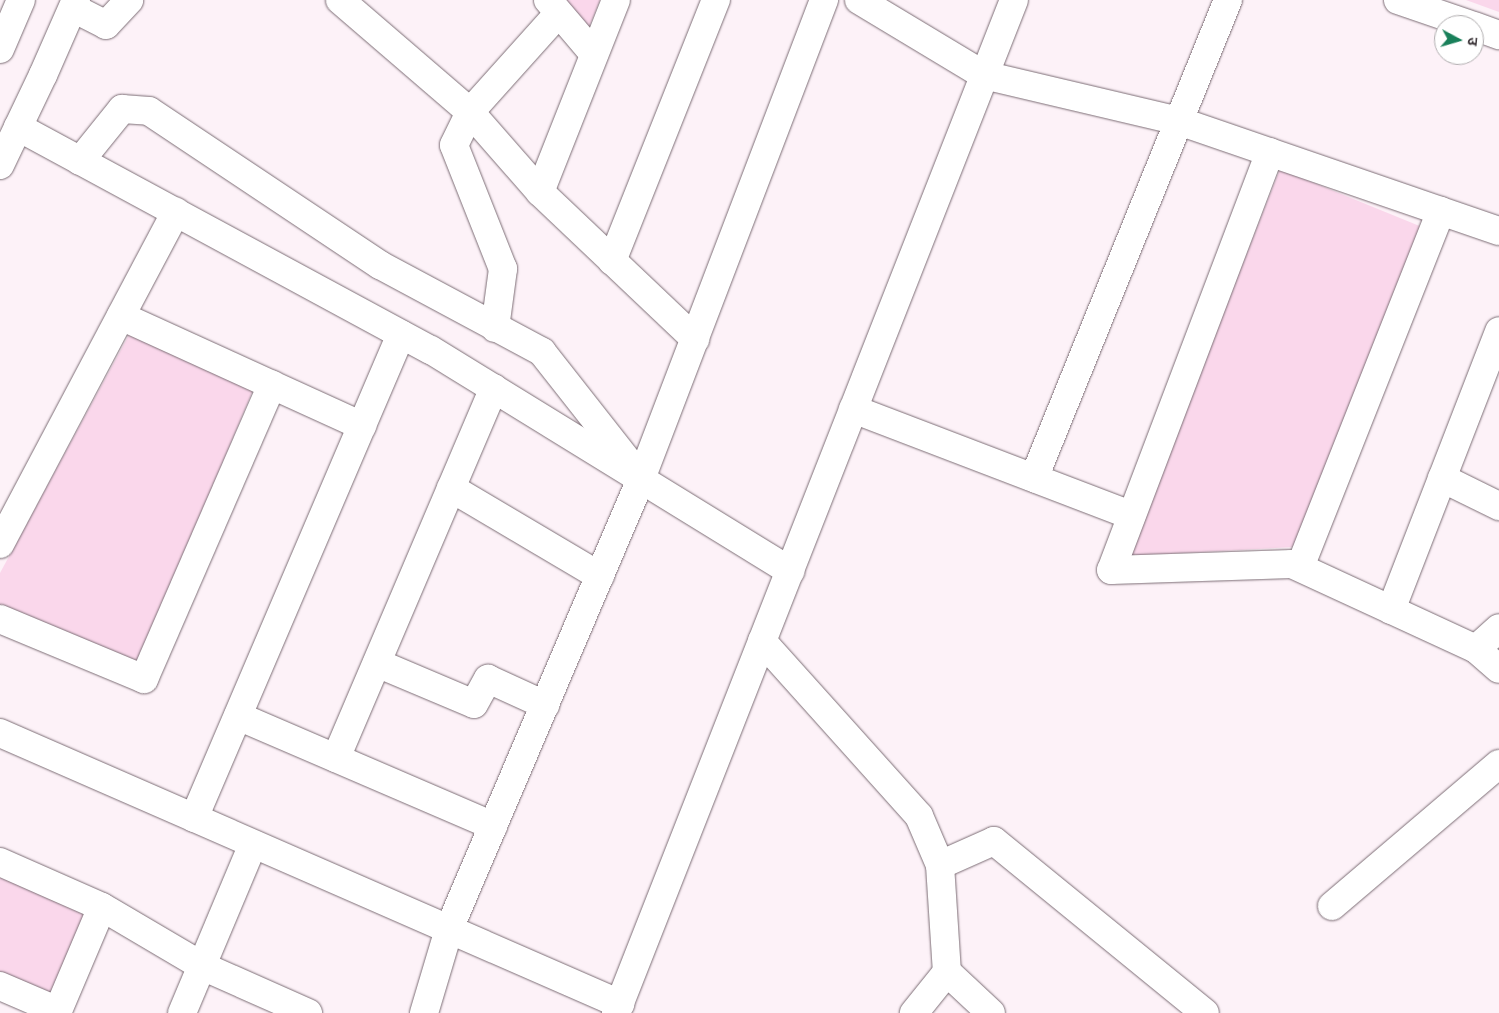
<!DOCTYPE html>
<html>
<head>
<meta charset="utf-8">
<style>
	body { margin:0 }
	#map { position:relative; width:1499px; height:1013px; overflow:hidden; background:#fdf2f8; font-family:"Noto Sans","Noto Sans Devanagari",sans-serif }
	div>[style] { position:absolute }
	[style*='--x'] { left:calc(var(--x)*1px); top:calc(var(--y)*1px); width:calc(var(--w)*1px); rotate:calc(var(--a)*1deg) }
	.green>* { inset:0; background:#fad7eb }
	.roads { filter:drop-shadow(0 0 1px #7c6d75) drop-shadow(0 0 1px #7c6d75) }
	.minor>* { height:28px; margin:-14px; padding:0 14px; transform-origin:14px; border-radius:14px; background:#fff }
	span { translate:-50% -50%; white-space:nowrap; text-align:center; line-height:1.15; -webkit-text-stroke:4.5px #fff; paint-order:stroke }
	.north { position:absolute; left:1434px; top:15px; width:50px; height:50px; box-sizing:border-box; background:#fff; border:1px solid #b0adaf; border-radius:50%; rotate:96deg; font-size:14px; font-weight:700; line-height:20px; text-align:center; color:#3a3337 }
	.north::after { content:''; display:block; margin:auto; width:18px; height:22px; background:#19805a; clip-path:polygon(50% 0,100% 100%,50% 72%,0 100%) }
</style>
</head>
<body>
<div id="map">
	<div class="green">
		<i style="clip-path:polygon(566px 0,600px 0,588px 30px)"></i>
		<i style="clip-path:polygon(1466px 0,1499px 0,1499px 12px)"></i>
		<i style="clip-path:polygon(1280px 169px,1422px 227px,1294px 547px,1128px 556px)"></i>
		<i style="clip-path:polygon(130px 333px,253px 390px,138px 665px,0 608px,0 573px)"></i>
		<i style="clip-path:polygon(0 869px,90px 910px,50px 999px,0 977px)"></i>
	</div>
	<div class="roads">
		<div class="minor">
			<i style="--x:340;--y:0;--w:172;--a:40.7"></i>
			<i style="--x:470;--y:112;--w:106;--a:48.8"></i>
			<i style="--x:540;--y:192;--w:214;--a:43.5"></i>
			<i style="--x:548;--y:0;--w:71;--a:49.6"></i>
			<i style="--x:859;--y:0;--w:146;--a:31"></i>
			<i style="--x:984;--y:75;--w:200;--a:13.3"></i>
			<i style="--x:1179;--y:121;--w:338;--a:19"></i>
			<i style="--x:1398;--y:0;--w:77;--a:18.9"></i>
			<i style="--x:73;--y:8;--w:37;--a:27"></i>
			<i style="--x:106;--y:25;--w:34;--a:-47"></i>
			<i style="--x:1474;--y:26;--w:27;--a:20"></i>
			<i style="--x:0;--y:49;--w:53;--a:-66.8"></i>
			<i style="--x:18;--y:127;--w:469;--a:28.4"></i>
			<i style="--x:431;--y:350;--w:422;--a:31.6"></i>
			<i style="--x:1270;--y:152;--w:447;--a:110.8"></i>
			<i style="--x:1111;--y:570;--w:181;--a:-1.9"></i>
			<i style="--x:1292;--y:564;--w:203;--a:24.8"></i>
			<i style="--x:1476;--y:649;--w:31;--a:-42"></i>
			<i style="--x:80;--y:161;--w:67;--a:-51.1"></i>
			<i style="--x:122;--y:109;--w:27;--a:4"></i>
			<i style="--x:149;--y:111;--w:278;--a:33.7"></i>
			<i style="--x:380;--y:265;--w:184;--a:28.2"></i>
			<i style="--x:542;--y:352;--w:142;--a:51.8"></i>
			<i style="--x:0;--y:165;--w:100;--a:-64.5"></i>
			<i style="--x:43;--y:75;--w:82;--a:-66.3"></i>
			<i style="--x:540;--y:192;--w:206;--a:-68.4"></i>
			<i style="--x:612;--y:261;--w:281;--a:-68.3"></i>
			<i style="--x:121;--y:316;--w:265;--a:24.5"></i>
			<i style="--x:495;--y:328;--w:60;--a:-82.3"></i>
			<i style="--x:503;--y:269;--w:133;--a:-111.6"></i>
			<i style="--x:454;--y:145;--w:37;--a:-64"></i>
			<i style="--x:470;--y:112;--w:132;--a:-48.1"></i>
			<i style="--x:853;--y:409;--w:298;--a:20.9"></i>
			<i style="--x:1034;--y:478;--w:516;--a:-67.91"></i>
			<i style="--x:1442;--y:478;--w:64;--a:26.2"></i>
			<i style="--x:451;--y:488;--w:173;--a:30.6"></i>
			<i style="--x:0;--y:544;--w:376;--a:-62.1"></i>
			<i style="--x:1300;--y:567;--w:383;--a:-68.4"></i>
			<i style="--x:1391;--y:610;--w:299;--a:-68.8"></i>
			<i style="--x:0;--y:619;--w:156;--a:22.6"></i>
			<i style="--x:144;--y:679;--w:321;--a:-66.5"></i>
			<i style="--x:762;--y:641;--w:235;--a:48.1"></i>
			<i style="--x:919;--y:816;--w:53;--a:66.8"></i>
			<i style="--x:940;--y:865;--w:107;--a:86.3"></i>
			<i style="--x:947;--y:972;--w:53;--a:128.8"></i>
			<i style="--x:1476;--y:649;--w:30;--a:41"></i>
			<i style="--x:377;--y:663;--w:105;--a:22.9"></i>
			<i style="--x:474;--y:704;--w:29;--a:-61"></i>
			<i style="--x:488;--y:679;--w:63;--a:24.5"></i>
			<i style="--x:238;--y:716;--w:278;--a:23.3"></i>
			<i style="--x:0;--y:733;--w:677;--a:23.61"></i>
			<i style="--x:336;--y:758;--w:402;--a:-66.9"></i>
			<i style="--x:194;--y:818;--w:526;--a:-66.84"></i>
			<i style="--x:0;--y:862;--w:111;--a:23.8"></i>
			<i style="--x:102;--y:907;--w:116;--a:30.5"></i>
			<i style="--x:202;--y:966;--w:116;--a:23.9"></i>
			<i style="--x:940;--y:865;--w:59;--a:-24"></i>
			<i style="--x:994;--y:841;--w:272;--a:39.2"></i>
			<i style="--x:1332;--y:906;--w:219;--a:-40.4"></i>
			<i style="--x:947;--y:972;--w:60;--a:43"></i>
			<i style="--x:0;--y:986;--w:63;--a:23.3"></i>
			<i style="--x:57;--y:1013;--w:115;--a:-67"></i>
			<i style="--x:182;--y:1013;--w:183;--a:-67.2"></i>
			<i style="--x:424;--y:1013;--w:88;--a:-73.4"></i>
			<i style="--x:449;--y:929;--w:489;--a:-66.9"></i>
			<i style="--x:641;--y:479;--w:513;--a:-69.09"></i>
			<i style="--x:616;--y:1013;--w:1088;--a:-68.55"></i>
		</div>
	</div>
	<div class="north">उ</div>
</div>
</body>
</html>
